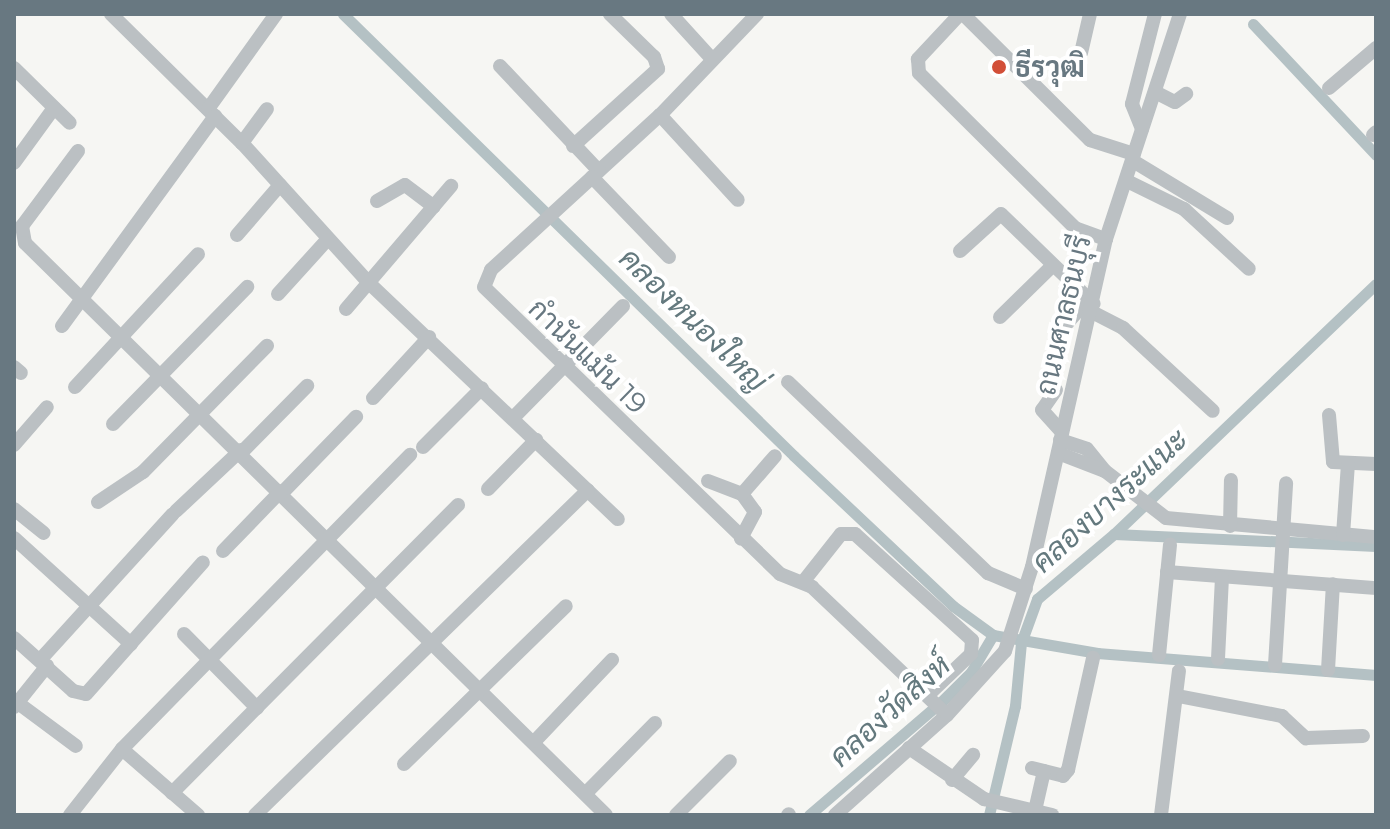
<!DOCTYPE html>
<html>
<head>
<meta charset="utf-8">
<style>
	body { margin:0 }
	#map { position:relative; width:1390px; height:829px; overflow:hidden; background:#f6f6f3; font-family:Montserrat,Sarabun,sans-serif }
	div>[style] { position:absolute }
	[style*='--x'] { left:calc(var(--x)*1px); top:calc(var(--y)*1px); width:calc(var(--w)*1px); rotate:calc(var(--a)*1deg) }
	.canal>* { height:11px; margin:-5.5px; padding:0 5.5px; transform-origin:5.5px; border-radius:5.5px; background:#b4c1c4 }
	.minor>* { height:14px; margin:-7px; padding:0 7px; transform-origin:7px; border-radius:7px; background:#bbc0c3 }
	.dots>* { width:22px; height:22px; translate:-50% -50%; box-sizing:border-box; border:4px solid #fff; border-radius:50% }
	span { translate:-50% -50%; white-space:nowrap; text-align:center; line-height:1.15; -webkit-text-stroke:8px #fff; paint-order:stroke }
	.poi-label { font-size:28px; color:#687881; font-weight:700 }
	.left { translate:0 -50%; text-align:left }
	.street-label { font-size:28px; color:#687881 }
	.water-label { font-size:30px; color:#64797e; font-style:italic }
	.frame { position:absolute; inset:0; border:16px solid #687881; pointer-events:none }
</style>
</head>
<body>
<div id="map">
	<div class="canal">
		<i style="--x:343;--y:14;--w:631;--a:44.42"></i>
		<i style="--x:794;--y:456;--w:219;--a:43.3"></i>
		<i style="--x:953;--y:606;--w:49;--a:35.9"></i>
		<i style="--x:993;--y:635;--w:106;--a:9.8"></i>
		<i style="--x:1097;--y:653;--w:280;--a:4.5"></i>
		<i style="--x:1253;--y:24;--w:180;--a:46.8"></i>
		<i style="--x:1114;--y:534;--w:262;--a:2.6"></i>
		<i style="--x:809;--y:815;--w:174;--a:-40.6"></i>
		<i style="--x:941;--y:702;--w:42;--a:-45"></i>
		<i style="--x:971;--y:672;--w:43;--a:-59.3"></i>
		<i style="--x:989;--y:815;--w:112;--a:-76.6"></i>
		<i style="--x:1015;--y:706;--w:63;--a:-84.6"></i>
		<i style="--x:1021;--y:643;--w:47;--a:-70"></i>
		<i style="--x:1037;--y:599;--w:101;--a:-40.2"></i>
		<i style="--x:1114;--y:534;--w:362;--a:-43.7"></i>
	</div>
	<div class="minor">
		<i style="--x:111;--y:14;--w:184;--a:44.6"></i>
		<i style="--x:242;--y:143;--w:189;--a:47.8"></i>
		<i style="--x:369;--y:283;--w:343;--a:43.5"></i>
		<i style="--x:671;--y:14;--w:61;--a:47.7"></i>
		<i style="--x:757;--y:14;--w:140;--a:133.8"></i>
		<i style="--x:660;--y:115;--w:229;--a:137.5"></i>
		<i style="--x:491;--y:270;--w:18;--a:112"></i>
		<i style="--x:484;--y:287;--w:412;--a:44.1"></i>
		<i style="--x:780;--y:574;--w:35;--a:22"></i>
		<i style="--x:812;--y:587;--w:186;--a:43.5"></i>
		<i style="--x:960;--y:14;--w:62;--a:133"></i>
		<i style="--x:918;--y:59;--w:14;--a:86"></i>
		<i style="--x:919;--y:73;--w:220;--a:44.8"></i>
		<i style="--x:1075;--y:228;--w:33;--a:20"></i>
		<i style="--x:963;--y:14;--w:179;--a:44.8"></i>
		<i style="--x:1090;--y:140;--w:46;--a:17.7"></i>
		<i style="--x:1081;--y:53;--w:40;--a:-77"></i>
		<i style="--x:500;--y:66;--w:144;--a:46.7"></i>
		<i style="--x:14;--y:68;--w:78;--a:44.5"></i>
		<i style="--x:1329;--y:88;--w:62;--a:-40.4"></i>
		<i style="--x:1155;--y:92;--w:22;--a:27"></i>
		<i style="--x:1175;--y:102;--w:14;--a:-36"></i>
		<i style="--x:208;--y:109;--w:117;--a:-54.4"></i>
		<i style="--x:660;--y:115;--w:115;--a:47.5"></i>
		<i style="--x:1142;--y:129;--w:27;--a:-112"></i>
		<i style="--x:1132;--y:104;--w:93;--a:-75.7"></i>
		<i style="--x:1373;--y:135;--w:4;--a:-45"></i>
		<i style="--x:242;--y:143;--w:42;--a:-53.7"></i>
		<i style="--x:573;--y:146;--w:115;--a:-42.2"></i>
		<i style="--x:658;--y:69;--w:13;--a:-108"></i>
		<i style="--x:654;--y:57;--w:62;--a:-135.7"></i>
		<i style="--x:78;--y:151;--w:94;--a:126.7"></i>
		<i style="--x:22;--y:226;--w:17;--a:80"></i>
		<i style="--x:25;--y:243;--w:815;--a:44.55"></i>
		<i style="--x:1133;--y:161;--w:110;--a:31.2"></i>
		<i style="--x:14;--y:163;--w:68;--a:-54"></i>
		<i style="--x:592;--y:177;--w:111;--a:46.1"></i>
		<i style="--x:1127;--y:181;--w:64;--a:26.2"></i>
		<i style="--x:1184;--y:209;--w:88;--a:42.7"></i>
		<i style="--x:377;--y:201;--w:32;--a:-30"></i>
		<i style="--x:405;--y:185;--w:36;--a:37"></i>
		<i style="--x:237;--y:235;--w:66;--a:-49.3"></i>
		<i style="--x:960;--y:251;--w:55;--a:-42.1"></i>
		<i style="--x:1001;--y:214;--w:129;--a:44.1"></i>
		<i style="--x:278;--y:294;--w:73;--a:-47.8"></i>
		<i style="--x:346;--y:309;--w:162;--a:-49.5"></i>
		<i style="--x:1092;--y:312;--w:35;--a:27"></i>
		<i style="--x:1123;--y:328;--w:122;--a:42.7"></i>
		<i style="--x:1000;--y:317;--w:73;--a:-44.4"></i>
		<i style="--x:62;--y:326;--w:260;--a:-53.9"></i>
		<i style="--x:1063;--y:328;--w:38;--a:-49"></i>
		<i style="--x:14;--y:367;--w:9;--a:41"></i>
		<i style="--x:788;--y:382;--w:277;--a:43.7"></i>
		<i style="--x:988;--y:573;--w:41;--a:22.8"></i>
		<i style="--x:75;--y:387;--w:181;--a:-47.2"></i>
		<i style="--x:1056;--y:390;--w:24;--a:125"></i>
		<i style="--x:1042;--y:410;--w:30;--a:48"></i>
		<i style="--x:373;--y:398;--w:83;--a:-47.4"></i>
		<i style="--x:1329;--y:415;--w:47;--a:85.1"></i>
		<i style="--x:1333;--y:462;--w:43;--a:2.7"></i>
		<i style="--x:513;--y:418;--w:157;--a:-45.5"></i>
		<i style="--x:113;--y:424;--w:192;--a:-45.6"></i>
		<i style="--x:1060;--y:440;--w:28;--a:18"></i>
		<i style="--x:1087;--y:449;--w:28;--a:51"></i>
		<i style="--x:14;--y:445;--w:50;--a:-49"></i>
		<i style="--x:423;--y:447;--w:83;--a:-45"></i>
		<i style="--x:242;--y:452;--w:93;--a:-45.4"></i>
		<i style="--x:1058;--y:453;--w:50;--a:21"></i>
		<i style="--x:1105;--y:471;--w:77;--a:37.6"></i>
		<i style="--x:1166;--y:518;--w:211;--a:5.2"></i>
		<i style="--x:708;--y:481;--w:36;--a:21"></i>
		<i style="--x:742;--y:494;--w:22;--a:54"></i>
		<i style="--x:755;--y:512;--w:30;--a:118"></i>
		<i style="--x:488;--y:489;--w:69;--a:-45.6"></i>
		<i style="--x:283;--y:492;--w:105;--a:-45.8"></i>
		<i style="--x:742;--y:494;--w:50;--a:-49"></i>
		<i style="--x:98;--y:502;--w:54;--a:-33.7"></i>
		<i style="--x:143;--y:472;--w:177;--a:-45.5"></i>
		<i style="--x:14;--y:509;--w:38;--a:39"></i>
		<i style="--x:176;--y:511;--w:89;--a:-43.2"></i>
		<i style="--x:1230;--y:526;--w:46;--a:-88.8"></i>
		<i style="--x:1343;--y:535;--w:71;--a:-86"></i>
		<i style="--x:14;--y:538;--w:158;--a:42.2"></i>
		<i style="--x:223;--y:551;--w:83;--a:-46"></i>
		<i style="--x:1167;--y:572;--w:210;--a:4.4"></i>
		<i style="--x:803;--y:582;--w:61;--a:-51.6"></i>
		<i style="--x:841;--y:534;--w:14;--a:0"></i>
		<i style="--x:855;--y:534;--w:158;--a:42.2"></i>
		<i style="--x:972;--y:640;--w:14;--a:94"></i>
		<i style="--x:971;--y:654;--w:59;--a:136.4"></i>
		<i style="--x:184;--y:634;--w:104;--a:45.4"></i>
		<i style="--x:14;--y:638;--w:79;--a:41.9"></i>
		<i style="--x:73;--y:691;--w:13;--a:13"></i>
		<i style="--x:86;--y:694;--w:176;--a:-48.4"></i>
		<i style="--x:1159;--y:655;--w:111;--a:-84.3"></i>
		<i style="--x:1218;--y:659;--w:81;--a:-87.2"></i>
		<i style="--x:40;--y:660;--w:197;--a:-47.7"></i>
		<i style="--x:1275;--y:665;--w:182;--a:-86.5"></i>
		<i style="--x:1328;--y:670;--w:86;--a:-86.7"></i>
		<i style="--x:1178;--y:696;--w:106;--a:10.9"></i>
		<i style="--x:1282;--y:716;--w:33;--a:43"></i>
		<i style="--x:1306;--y:738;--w:57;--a:-2"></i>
		<i style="--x:18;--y:703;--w:72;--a:36.6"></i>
		<i style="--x:14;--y:707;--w:53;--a:-51.2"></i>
		<i style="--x:535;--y:741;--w:112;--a:-46.5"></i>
		<i style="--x:909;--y:748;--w:91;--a:34.2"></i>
		<i style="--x:984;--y:799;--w:70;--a:13.2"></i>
		<i style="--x:122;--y:749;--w:101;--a:41"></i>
		<i style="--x:404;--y:764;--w:226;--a:-44.3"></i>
		<i style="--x:1032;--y:768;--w:32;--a:14"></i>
		<i style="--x:1063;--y:776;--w:8;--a:-50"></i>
		<i style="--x:1068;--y:770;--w:115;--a:-77.4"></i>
		<i style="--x:952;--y:780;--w:33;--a:-50"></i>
		<i style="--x:587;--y:792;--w:97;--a:-45.4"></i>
		<i style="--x:172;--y:793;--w:406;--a:-45.2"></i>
		<i style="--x:70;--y:815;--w:84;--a:-51.8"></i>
		<i style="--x:122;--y:749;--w:412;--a:-45.6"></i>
		<i style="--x:255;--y:815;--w:465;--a:-44.3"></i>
		<i style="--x:676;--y:815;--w:76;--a:-45"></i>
		<i style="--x:788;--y:815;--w:1;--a:-45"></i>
		<i style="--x:835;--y:815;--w:150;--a:-41.8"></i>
		<i style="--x:947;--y:715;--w:86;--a:-47.8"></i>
		<i style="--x:1005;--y:651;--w:88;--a:-72.2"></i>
		<i style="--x:1032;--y:567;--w:336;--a:-77.3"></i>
		<i style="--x:1106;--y:239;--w:237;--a:-71.8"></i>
		<i style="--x:1034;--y:815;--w:45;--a:-77.2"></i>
		<i style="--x:1161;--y:815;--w:145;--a:-82.9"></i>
	</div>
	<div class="dots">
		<i style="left:999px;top:67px;background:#d24f38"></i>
	</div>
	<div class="poi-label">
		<span class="left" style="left:1015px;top:67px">ธีรวุฒิ</span>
	</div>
	<div class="street-label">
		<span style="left:1063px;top:315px;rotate:-77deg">ถนนศาลธนบุรี</span>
		<span style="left:588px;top:356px;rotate:44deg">กำนันแม้น 19</span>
	</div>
	<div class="water-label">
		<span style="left:693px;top:320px;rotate:44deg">คลองหนองใหญ่</span>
		<span style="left:1110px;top:501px;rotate:-42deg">คลองบางระแนะ</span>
		<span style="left:890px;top:711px;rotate:-42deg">คลองวัดสิงห์</span>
	</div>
	<div class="frame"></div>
</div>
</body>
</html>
